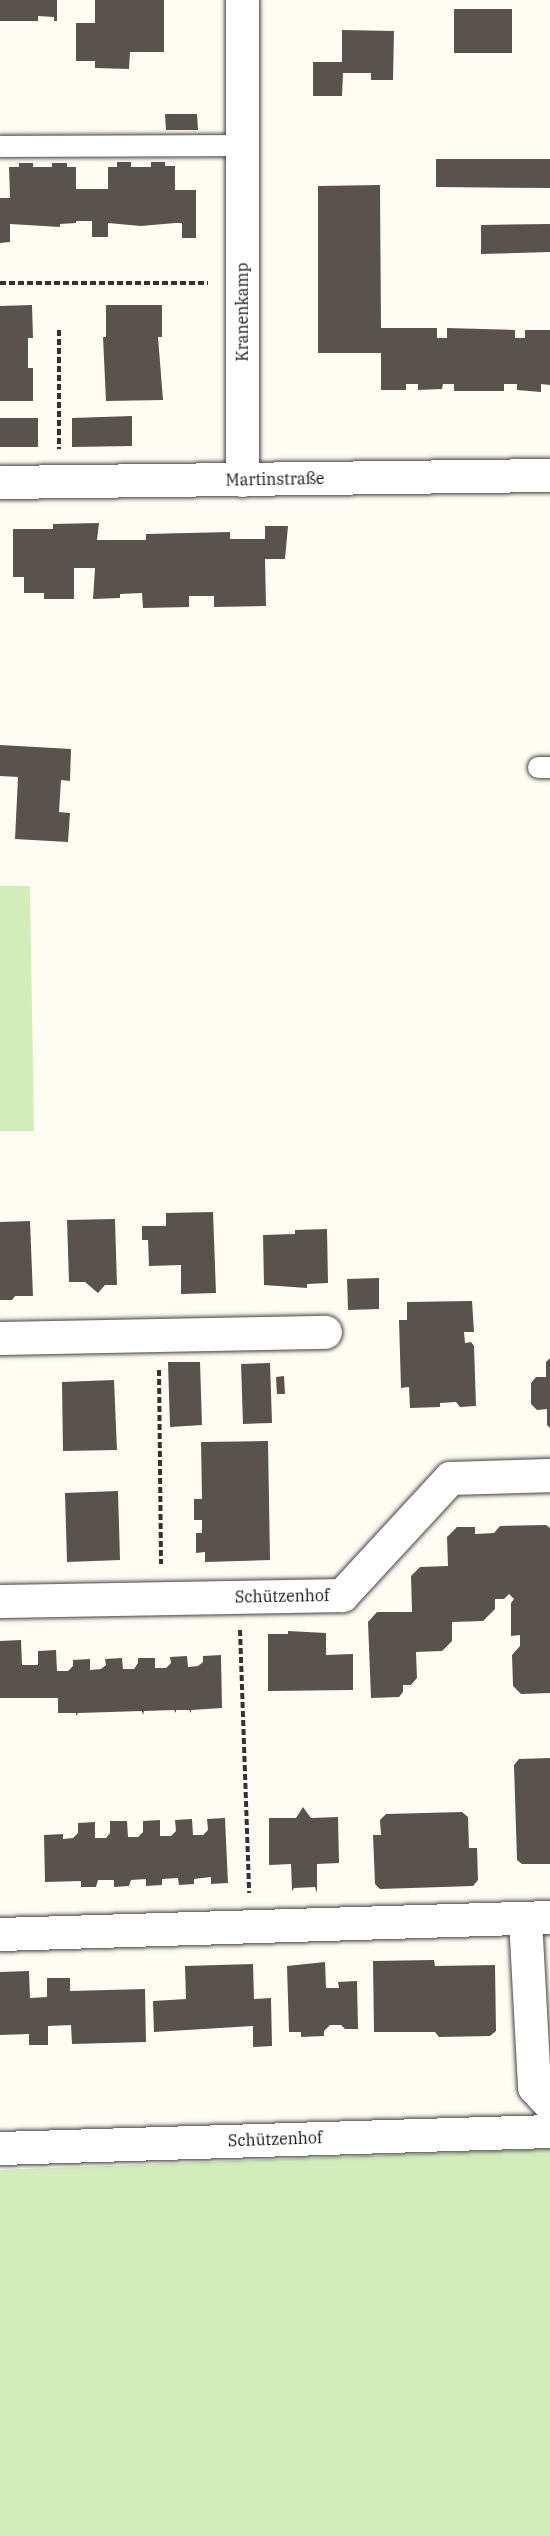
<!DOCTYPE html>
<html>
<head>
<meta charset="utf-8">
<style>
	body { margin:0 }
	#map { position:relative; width:550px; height:2536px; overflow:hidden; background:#fffdf3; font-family:"IBM Plex Serif",serif }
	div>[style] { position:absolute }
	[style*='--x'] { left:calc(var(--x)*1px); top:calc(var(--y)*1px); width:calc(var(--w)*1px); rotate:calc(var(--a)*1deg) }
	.green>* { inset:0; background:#d2edb9 }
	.building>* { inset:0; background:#5a524c }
	.path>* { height:4px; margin-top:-2px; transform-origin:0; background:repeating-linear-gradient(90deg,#323232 0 6px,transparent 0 9px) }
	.roads { filter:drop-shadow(0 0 2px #434343) drop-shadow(0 0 2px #434343) }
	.service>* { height:21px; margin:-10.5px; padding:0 10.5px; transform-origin:10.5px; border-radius:10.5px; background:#fff }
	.minor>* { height:33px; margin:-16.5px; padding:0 16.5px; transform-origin:16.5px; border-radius:16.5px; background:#fff }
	span { translate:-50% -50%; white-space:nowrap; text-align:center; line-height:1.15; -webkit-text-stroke:6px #fff; paint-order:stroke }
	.street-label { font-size:16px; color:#101010 }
</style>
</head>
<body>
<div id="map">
	<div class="green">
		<i style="clip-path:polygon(0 886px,30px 886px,34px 1131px,0 1131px)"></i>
		<i style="clip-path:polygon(550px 2149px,550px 2536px,0 2536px,0 2170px)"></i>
	</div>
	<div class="building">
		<i style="clip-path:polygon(0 0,57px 0,57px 21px,54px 21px,54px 17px,38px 16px,38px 21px,0 21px)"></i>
		<i style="clip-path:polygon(95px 0,164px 0,164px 52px,130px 52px,129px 69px,95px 68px,95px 61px,76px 61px,76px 23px,95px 23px)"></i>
		<i style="clip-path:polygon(454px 9px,512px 9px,512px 53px,454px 53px)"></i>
		<i style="clip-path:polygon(342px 30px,394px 31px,393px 80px,371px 80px,371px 73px,343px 73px,342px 96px,313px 96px,313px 62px,342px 62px)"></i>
		<i style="clip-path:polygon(165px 114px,197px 114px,198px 130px,166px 130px)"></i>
		<i style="clip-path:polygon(436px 159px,550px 159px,550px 188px,436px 187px)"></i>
		<i style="clip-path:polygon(117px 162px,131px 162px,131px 167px,151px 167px,151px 162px,165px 162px,165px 166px,175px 166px,175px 190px,196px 190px,196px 238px,182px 238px,182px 223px,175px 223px,141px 226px,108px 223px,108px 237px,92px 237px,92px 221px,76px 221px,76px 223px,60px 224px,60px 227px,10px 224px,10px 242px,0 243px,0 198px,10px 198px,9px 167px,19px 167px,19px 163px,33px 163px,33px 167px,52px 167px,52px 163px,67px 163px,67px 167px,76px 167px,76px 189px,108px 189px,108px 167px,117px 167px)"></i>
		<i style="clip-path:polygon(380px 185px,381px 328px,437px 328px,437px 338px,447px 338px,447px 328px,515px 330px,515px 338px,525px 338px,525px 330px,550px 330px,550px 385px,541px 384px,541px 392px,517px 390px,517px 384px,504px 384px,504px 391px,454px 391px,454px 384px,443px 384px,442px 389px,418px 390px,418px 384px,406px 384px,406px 390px,381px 390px,381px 353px,318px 353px,318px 186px)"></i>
		<i style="clip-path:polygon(550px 224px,550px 252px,481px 254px,481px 225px)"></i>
		<i style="clip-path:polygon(32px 305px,33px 338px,28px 338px,28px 368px,33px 368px,33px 401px,0 401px,0 306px)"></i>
		<i style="clip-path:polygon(106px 305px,162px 305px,162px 337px,158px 337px,163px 400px,106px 401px,103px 337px,106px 337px)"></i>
		<i style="clip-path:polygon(132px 416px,132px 446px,72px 447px,72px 418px)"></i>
		<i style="clip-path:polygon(0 418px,38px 418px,38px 447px,0 447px)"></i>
		<i style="clip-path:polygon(99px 523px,97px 540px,146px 540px,146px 534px,230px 532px,230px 539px,265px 539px,265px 526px,288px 526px,285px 559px,265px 559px,266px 606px,214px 607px,214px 596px,189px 596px,189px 607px,143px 608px,142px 593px,120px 594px,120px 598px,93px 599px,95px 568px,74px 568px,74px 599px,44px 599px,44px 593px,24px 593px,24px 577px,13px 577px,13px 529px,53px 529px,53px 524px)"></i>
		<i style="clip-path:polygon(0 745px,71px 749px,70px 781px,61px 780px,59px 812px,70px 813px,68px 842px,15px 839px,18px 777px,0 776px)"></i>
		<i style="clip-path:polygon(213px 1212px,216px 1293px,181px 1294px,181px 1265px,149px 1266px,148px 1240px,142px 1240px,142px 1226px,166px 1226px,166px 1213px)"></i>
		<i style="clip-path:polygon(115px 1219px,117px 1285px,105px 1285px,98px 1293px,85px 1282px,69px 1282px,67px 1220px)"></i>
		<i style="clip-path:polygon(30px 1221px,33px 1296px,15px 1296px,12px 1300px,0 1300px,0 1222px)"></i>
		<i style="clip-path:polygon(327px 1229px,328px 1283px,307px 1284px,307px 1288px,264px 1285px,263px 1235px,295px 1234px,295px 1230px)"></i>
		<i style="clip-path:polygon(379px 1278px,379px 1309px,348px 1310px,347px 1279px)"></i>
		<i style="clip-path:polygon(472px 1301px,474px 1332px,464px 1332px,465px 1343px,471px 1342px,474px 1346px,476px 1406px,460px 1407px,456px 1402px,440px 1403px,440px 1407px,410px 1408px,409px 1387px,401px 1388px,399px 1320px,407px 1320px,407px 1302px)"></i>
		<i style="clip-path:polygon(550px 1358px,550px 1428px,547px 1425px,547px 1409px,537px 1410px,531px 1404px,531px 1383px,536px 1377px,546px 1377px,546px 1362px)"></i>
		<i style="clip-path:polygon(168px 1362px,200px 1362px,202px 1425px,170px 1427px)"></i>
		<i style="clip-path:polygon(270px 1363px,272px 1423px,243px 1424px,241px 1364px)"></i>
		<i style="clip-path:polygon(284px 1376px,285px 1394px,277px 1394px,276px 1377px)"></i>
		<i style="clip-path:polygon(114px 1380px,117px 1450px,63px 1451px,62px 1382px)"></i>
		<i style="clip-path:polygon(268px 1441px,270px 1560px,205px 1562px,205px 1552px,196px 1553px,196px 1533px,202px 1533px,202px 1520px,194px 1520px,194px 1499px,202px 1499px,201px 1442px)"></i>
		<i style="clip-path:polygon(118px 1491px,120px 1560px,67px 1562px,65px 1493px)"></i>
		<i style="clip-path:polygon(546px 1525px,550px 1528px,550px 1693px,521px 1694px,513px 1686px,512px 1655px,520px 1646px,520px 1635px,511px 1636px,511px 1603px,514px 1599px,509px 1594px,504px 1599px,495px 1599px,495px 1609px,483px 1621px,452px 1622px,452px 1641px,442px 1651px,416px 1652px,417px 1678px,411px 1685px,403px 1685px,403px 1692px,399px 1697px,371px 1698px,368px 1622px,377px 1612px,412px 1612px,411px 1576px,420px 1567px,448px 1566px,447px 1537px,457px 1527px,475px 1527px,475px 1534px,494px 1533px,500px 1526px)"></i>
		<i style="clip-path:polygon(288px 1631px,326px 1633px,326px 1655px,353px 1654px,353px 1690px,268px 1691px,268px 1634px,288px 1634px)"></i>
		<i style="clip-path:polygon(21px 1640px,22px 1665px,38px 1665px,38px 1651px,56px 1650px,57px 1671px,68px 1671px,73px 1666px,73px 1660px,90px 1659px,90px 1670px,101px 1669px,106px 1665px,105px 1659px,122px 1658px,123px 1669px,134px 1669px,138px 1663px,138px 1658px,155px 1658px,155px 1668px,166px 1668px,171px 1663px,170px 1657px,187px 1656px,188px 1667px,198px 1666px,203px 1662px,203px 1656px,221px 1655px,222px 1708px,191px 1710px,191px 1713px,189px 1710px,176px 1710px,176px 1713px,174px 1710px,144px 1711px,143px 1715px,142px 1711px,78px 1713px,76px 1716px,76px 1713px,58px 1713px,58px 1698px,0 1698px,0 1641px)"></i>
		<i style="clip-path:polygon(550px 1758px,550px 1864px,522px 1864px,517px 1860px,514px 1765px,519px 1759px)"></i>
		<i style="clip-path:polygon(303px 1807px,311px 1818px,338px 1817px,339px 1863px,317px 1864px,317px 1893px,315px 1887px,294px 1888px,292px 1891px,291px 1864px,269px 1865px,269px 1818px,296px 1818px)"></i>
		<i style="clip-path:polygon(462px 1812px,468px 1817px,469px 1848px,477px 1848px,478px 1880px,473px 1886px,380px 1889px,375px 1884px,373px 1835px,381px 1835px,380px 1820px,386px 1814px)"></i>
		<i style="clip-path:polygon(225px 1818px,228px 1883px,211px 1884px,211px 1877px,194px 1879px,194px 1884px,179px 1885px,178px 1878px,162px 1879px,162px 1885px,146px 1886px,146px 1879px,131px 1880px,129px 1886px,114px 1887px,114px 1880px,98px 1880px,96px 1887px,81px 1887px,81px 1881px,45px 1882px,44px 1835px,63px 1834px,63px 1839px,73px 1838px,78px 1833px,78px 1823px,95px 1822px,95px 1838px,106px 1838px,110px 1833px,110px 1821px,127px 1821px,128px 1837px,138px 1837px,143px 1832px,143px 1821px,160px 1820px,160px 1836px,171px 1836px,176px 1831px,175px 1820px,192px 1819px,193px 1835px,203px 1835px,208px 1830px,207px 1819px)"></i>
		<i style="clip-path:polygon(434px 1960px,435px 1966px,495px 1965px,496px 2031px,490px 2036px,439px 2037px,435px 2032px,374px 2032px,373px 1961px)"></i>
		<i style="clip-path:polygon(325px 1962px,326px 1988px,339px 1988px,338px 1982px,357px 1981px,358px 2029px,345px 2029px,341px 2025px,330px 2025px,324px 2031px,324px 2036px,301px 2037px,301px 2032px,289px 2032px,287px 1966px)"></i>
		<i style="clip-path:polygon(253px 1964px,254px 1999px,271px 1998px,272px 2046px,253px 2047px,253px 2026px,154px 2032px,153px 2001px,186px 1999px,185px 1966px)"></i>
		<i style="clip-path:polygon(29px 1971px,30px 1998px,47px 1997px,47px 1978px,70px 1978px,70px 1991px,145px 1989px,146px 2042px,72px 2044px,71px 2025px,48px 2026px,48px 2045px,29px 2045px,29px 2034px,0 2035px,0 1972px)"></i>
	</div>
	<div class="path">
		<i style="--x:0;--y:283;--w:208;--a:0"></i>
		<i style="--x:59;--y:330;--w:119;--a:90"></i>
		<i style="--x:159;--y:1370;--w:194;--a:89.4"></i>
		<i style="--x:240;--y:1630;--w:263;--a:88"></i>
	</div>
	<div class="roads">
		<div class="service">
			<i style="--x:0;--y:146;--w:242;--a:-0.2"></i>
			<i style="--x:538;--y:767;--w:12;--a:0"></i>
		</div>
		<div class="minor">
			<i style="--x:242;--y:480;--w:480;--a:-90"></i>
			<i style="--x:0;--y:482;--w:550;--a:-0.73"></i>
			<i style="--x:0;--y:1338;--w:325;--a:-1.1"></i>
			<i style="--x:0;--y:1601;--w:342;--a:-1"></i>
			<i style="--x:342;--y:1595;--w:159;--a:-47.3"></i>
			<i style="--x:450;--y:1478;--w:100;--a:-1.7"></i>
			<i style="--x:525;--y:1919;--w:168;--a:86.9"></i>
			<i style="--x:534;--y:2087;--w:23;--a:47"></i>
			<i style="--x:0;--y:1934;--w:550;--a:-1.77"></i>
			<i style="--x:0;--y:2148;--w:550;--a:-1.77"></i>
		</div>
	</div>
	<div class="street-label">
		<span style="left:242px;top:312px;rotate:-90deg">Kranenkamp</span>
		<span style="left:275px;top:479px;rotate:-1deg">Martinstraße</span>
		<span style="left:282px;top:1596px;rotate:-1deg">Schützenhof</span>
		<span style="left:275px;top:2139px;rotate:-2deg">Schützenhof</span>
	</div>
</div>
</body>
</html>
